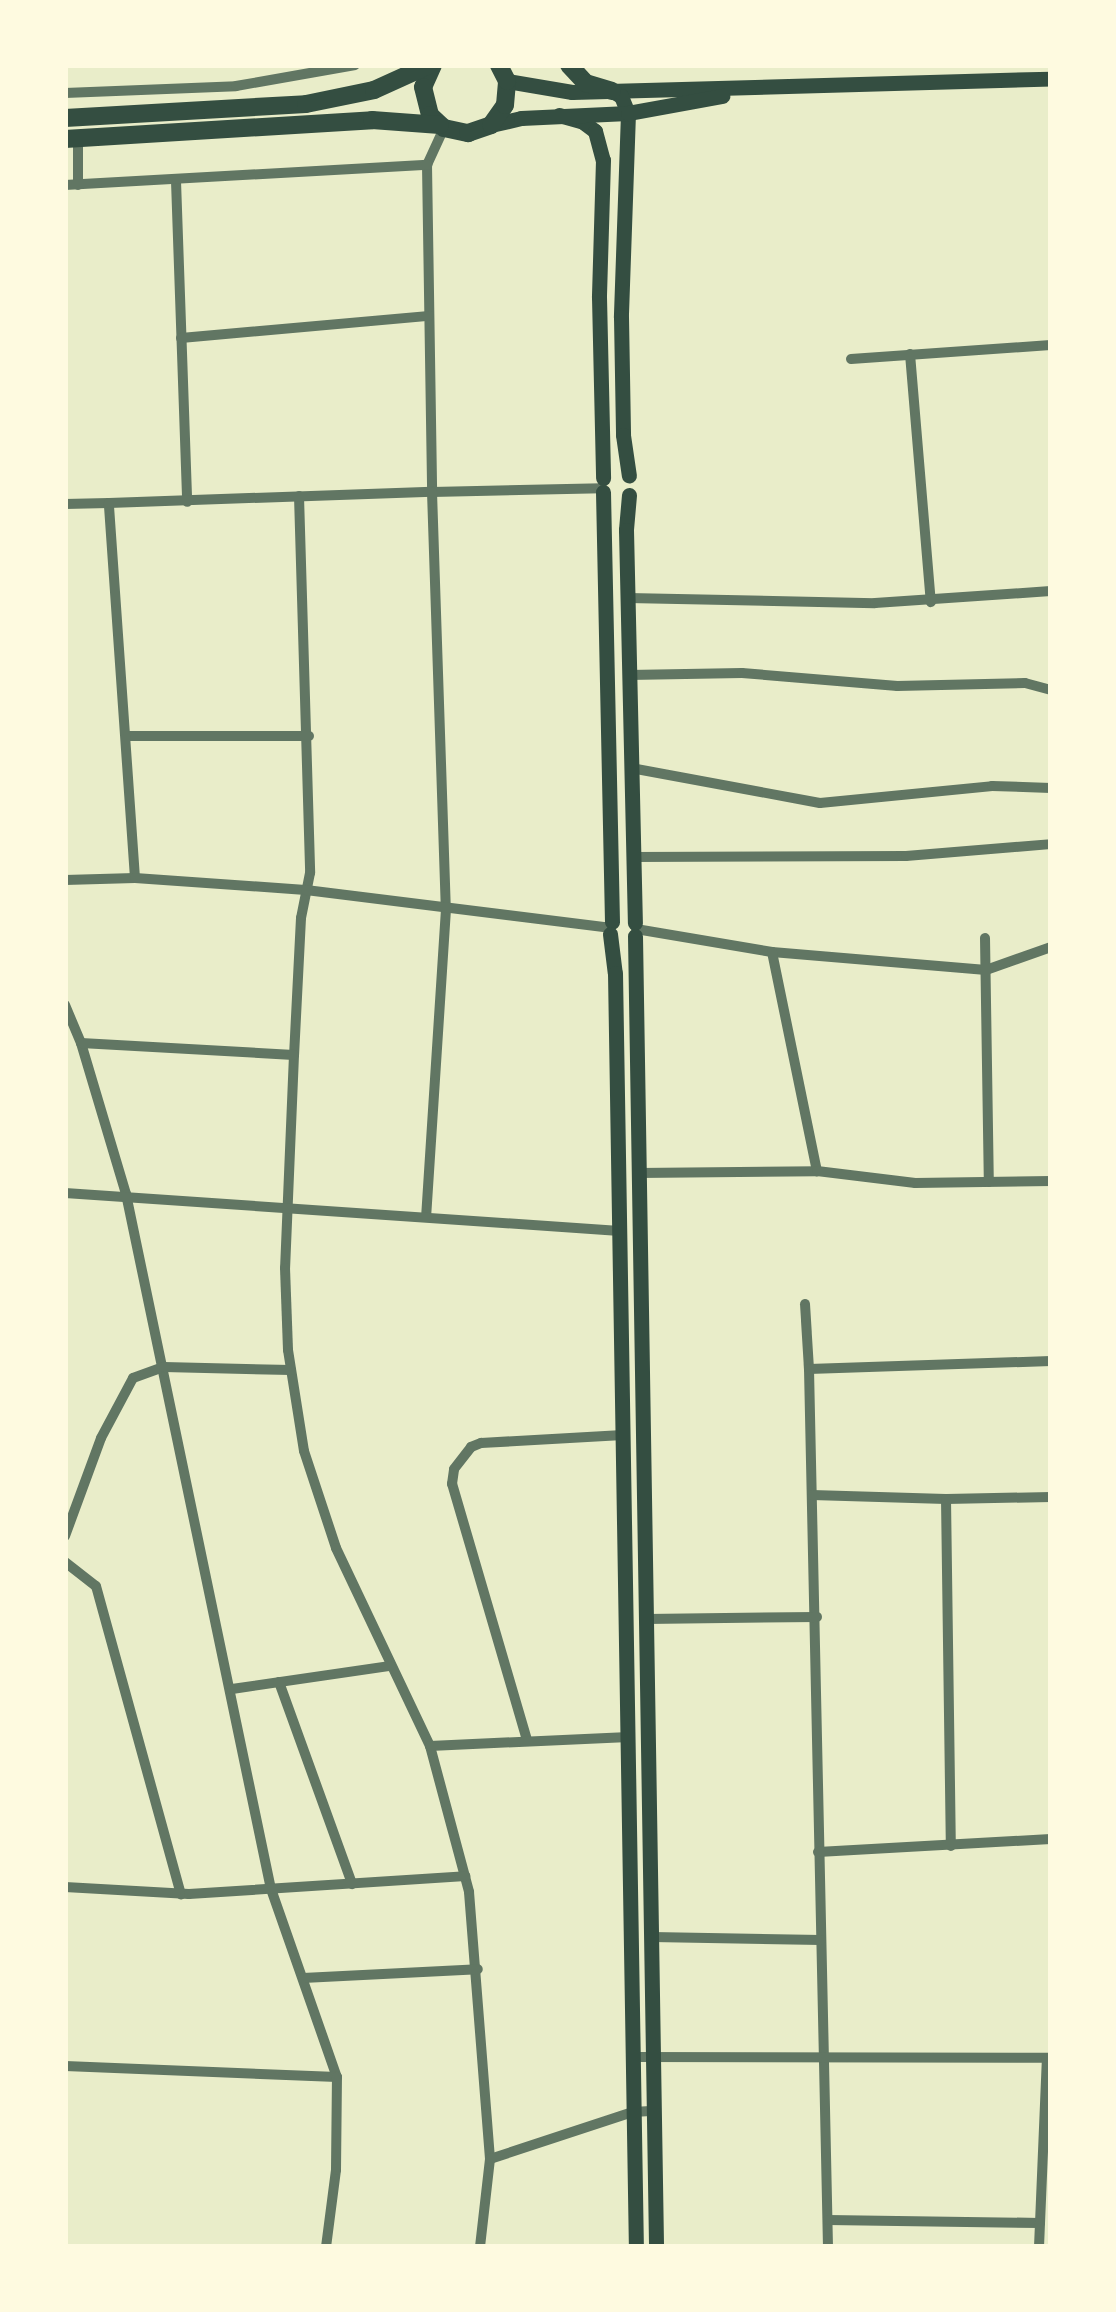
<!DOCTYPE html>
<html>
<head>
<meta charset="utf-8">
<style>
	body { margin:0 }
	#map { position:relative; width:1116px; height:2312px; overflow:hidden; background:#e9edc9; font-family:"Exo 2",sans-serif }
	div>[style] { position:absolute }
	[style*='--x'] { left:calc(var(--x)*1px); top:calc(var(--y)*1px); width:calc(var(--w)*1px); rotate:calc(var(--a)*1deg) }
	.minor>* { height:10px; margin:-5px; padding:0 5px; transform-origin:5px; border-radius:5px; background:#617663 }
	.secondary>* { height:15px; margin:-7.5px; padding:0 7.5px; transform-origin:7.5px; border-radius:7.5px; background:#344e41 }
	.primary>* { height:18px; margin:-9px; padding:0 9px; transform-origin:9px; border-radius:9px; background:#344e41 }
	span { translate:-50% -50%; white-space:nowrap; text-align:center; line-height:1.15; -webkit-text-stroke:10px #fefae0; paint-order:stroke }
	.frame { position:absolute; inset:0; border:68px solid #fefae0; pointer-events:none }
</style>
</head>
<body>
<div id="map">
	<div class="minor">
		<i style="--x:65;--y:93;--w:171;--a:-2.3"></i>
		<i style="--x:236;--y:86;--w:121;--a:-10"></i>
		<i style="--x:444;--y:128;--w:41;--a:114.7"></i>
		<i style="--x:427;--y:165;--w:327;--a:89.1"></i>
		<i style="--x:432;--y:492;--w:170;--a:-1.3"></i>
		<i style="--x:78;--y:139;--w:46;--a:90"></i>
		<i style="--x:176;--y:181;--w:321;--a:88"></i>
		<i style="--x:65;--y:185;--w:363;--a:-3.2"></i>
		<i style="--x:181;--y:338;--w:249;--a:-5.1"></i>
		<i style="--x:910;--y:354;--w:249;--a:85.2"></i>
		<i style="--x:851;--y:359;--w:200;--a:-4"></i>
		<i style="--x:299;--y:496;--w:377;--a:88.3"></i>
		<i style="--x:310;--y:873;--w:46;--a:101.3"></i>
		<i style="--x:301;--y:918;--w:137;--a:92.9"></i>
		<i style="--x:294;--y:1055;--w:213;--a:92.4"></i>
		<i style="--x:285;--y:1268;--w:82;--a:87.9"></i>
		<i style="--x:288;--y:1350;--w:102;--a:81"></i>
		<i style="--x:304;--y:1451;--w:102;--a:71.7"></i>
		<i style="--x:336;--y:1548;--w:219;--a:64.6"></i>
		<i style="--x:430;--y:1746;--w:151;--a:75"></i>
		<i style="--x:469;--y:1892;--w:268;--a:85.5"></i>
		<i style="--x:490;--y:2159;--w:89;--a:96.5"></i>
		<i style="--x:65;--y:504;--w:44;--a:-1.3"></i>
		<i style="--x:628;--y:598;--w:247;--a:1.2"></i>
		<i style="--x:875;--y:603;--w:176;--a:-3.9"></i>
		<i style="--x:629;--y:675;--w:113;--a:-1"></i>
		<i style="--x:742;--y:673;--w:156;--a:4.8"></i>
		<i style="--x:897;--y:686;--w:128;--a:-1.3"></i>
		<i style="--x:1025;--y:683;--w:27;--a:15"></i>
		<i style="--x:127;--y:736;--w:182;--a:0"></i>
		<i style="--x:631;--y:768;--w:192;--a:10.5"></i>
		<i style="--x:820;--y:803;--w:173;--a:-5.6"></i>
		<i style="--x:992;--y:786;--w:59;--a:1.9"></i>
		<i style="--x:633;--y:857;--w:273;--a:-0.2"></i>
		<i style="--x:906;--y:856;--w:145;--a:-4.7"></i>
		<i style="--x:135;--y:878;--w:376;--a:-94"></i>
		<i style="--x:109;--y:503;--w:323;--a:-2"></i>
		<i style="--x:432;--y:492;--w:417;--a:88.1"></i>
		<i style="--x:446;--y:909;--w:307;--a:93.7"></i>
		<i style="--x:65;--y:880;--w:70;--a:-1.6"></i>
		<i style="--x:135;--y:878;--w:171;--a:4"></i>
		<i style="--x:306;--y:890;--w:306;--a:7.1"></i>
		<i style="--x:636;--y:929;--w:138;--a:9.6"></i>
		<i style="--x:772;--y:952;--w:215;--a:4.8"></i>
		<i style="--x:986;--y:970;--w:69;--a:-19.5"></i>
		<i style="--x:985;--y:938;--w:244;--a:89.1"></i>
		<i style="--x:772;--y:952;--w:224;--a:78.4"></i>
		<i style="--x:65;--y:1005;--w:41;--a:67.2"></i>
		<i style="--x:81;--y:1043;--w:158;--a:73.4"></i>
		<i style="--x:126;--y:1194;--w:710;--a:78.22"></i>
		<i style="--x:271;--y:1889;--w:199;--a:70.7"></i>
		<i style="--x:337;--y:2077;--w:272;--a:-177.7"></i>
		<i style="--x:81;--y:1043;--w:213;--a:3.2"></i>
		<i style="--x:638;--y:1173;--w:179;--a:-0.6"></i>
		<i style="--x:817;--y:1171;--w:99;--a:7"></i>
		<i style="--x:915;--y:1183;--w:136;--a:-0.8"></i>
		<i style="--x:65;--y:1193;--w:556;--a:3.92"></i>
		<i style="--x:805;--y:1304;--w:65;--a:86.5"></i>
		<i style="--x:809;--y:1369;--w:242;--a:-1.9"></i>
		<i style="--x:809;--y:1369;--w:878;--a:88.76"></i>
		<i style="--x:812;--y:1495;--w:134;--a:1.7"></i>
		<i style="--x:946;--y:1499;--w:105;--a:-1.1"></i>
		<i style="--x:946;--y:1499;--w:347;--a:89.2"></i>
		<i style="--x:65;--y:1536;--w:104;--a:-69.8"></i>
		<i style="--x:101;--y:1438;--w:68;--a:-61.9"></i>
		<i style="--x:133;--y:1378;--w:33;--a:-20"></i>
		<i style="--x:164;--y:1367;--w:127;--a:1.4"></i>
		<i style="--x:65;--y:1562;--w:39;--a:38"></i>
		<i style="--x:96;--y:1586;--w:320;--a:74.6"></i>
		<i style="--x:646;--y:1619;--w:171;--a:-0.7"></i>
		<i style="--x:279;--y:1682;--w:215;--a:70.1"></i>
		<i style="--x:232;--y:1689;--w:160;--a:-8.3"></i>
		<i style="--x:527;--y:1740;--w:267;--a:-106.3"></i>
		<i style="--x:452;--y:1484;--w:15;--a:-82"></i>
		<i style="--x:454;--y:1469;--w:28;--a:-52"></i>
		<i style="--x:471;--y:1447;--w:11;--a:-22"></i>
		<i style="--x:481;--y:1443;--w:142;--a:-3.2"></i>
		<i style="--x:430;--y:1746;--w:199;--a:-2.6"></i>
		<i style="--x:818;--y:1852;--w:233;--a:-3.2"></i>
		<i style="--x:65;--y:1887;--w:124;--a:3.2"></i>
		<i style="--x:189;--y:1894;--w:277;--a:-3.7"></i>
		<i style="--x:652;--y:1937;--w:169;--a:1"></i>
		<i style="--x:303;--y:1978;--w:175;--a:-2.9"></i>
		<i style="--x:633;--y:2057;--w:418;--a:0.1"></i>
		<i style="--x:490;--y:2159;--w:151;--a:-18.2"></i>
		<i style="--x:633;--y:2112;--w:22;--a:-3"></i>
		<i style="--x:828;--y:2220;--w:212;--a:0.8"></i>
		<i style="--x:326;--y:2247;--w:78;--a:-82.6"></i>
		<i style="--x:336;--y:2170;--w:93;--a:-89.4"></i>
		<i style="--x:1039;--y:2247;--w:189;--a:-87.6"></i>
	</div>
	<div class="secondary">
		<i style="--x:507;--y:81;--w:66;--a:9.6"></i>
		<i style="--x:572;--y:92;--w:479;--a:-1.6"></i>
		<i style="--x:612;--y:91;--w:10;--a:29"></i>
		<i style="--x:621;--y:96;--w:18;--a:68"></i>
		<i style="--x:628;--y:113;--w:204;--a:92"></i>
		<i style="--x:621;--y:317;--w:118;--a:89"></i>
		<i style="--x:623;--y:435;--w:41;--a:81.7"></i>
		<i style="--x:559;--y:115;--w:25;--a:16"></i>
		<i style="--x:583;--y:122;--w:15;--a:37"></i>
		<i style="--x:595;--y:131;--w:30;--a:75"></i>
		<i style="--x:603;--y:160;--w:137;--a:91.7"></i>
		<i style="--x:599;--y:297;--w:181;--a:88.7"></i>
		<i style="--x:491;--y:125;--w:31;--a:-13"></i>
		<i style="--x:521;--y:118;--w:107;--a:-2.7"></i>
		<i style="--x:628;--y:113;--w:96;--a:-10.3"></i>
		<i style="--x:603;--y:492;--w:430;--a:88.8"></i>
		<i style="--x:629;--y:495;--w:35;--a:95"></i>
		<i style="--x:626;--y:530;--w:393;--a:88.7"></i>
		<i style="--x:610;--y:934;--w:39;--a:83"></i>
		<i style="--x:615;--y:973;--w:1274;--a:89.06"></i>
		<i style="--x:635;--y:936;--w:1311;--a:89.08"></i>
	</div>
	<div class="primary">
		<i style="--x:433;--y:65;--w:24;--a:114"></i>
		<i style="--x:423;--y:87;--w:29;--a:76"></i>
		<i style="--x:430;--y:115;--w:19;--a:43"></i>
		<i style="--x:444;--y:128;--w:25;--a:12"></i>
		<i style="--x:468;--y:133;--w:24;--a:-19"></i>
		<i style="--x:491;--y:125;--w:24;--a:-55"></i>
		<i style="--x:505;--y:105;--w:24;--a:-85"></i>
		<i style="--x:507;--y:81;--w:18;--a:-117"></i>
		<i style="--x:569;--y:65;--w:25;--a:47"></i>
		<i style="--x:586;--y:83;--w:27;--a:17"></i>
		<i style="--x:65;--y:118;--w:241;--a:-3.3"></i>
		<i style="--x:306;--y:104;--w:69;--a:-11.6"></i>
		<i style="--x:374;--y:90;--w:60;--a:-24.4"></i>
		<i style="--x:65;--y:139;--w:308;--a:-3.5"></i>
		<i style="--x:372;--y:120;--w:68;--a:4.2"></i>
	</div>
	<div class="frame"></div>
</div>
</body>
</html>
